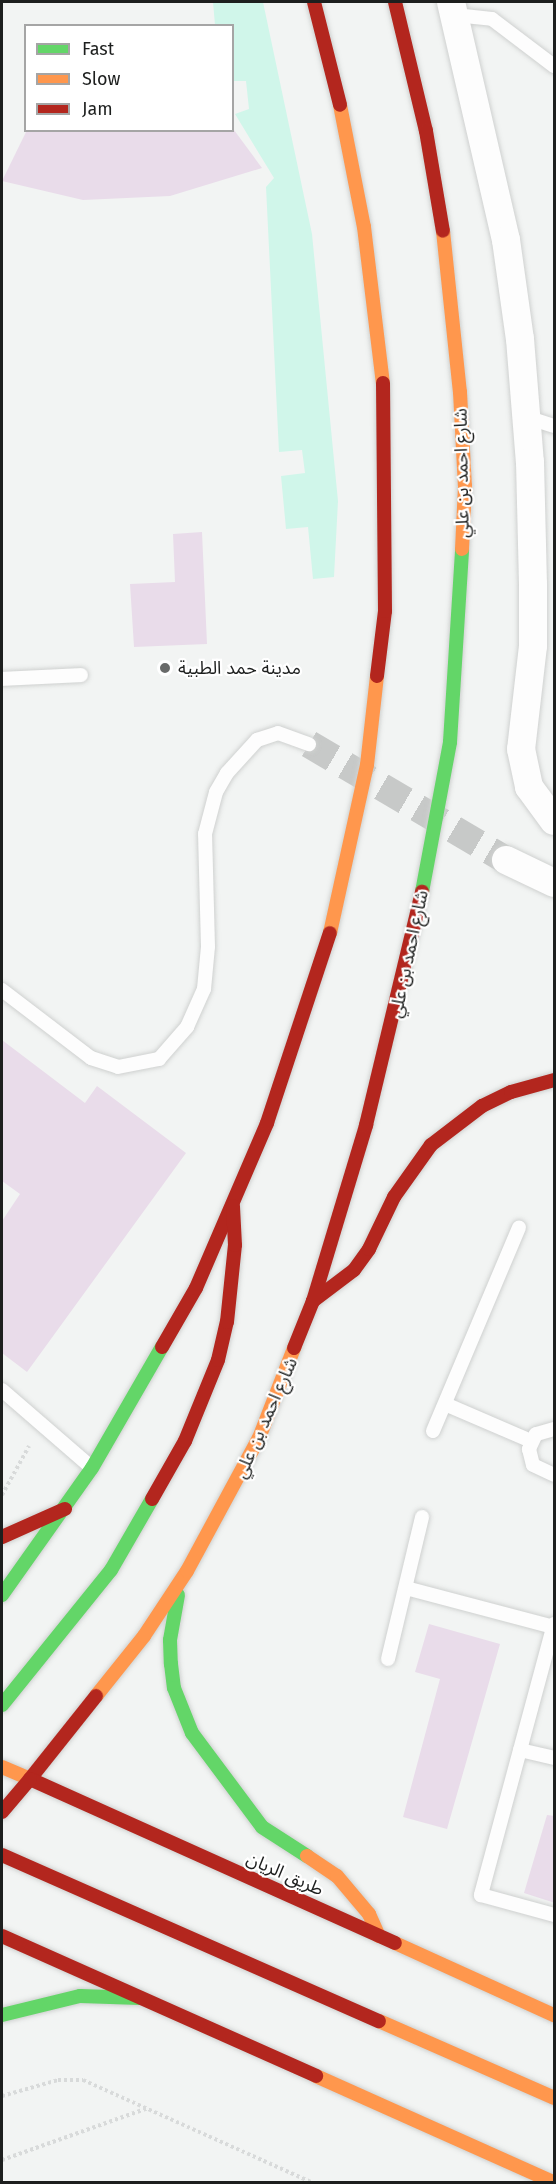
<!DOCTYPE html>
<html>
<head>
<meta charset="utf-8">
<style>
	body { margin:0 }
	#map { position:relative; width:556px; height:2184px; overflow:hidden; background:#f2f4f3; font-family:"Fira Sans","Noto Sans Arabic",sans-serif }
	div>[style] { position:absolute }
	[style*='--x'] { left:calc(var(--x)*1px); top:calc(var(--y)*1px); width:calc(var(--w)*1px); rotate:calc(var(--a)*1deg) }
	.green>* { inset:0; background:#d0f6ea }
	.building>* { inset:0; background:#e9dcea }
	.street-tunnel>* { height:28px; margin-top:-14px; transform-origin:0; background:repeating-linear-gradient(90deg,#c7c9c8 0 28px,transparent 0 42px) }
	.path>* { height:4px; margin-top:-2px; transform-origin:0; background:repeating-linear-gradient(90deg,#d8dada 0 3px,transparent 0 6px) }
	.roads { filter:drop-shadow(0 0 2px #cfd1d0) drop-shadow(0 0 2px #cfd1d0) }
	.lane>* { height:14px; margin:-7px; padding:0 7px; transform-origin:7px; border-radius:7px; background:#fdfdfd }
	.street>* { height:28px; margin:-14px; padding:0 14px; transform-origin:14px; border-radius:14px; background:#fdfdfd }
	.fast>* { height:14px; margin:-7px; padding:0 7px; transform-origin:7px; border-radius:7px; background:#63d668 }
	.slow>* { height:14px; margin:-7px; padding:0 7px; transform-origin:7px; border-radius:7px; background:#ff974d }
	.jam>* { height:14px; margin:-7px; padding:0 7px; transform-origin:7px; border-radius:7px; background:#b3261e }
	.dots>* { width:16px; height:16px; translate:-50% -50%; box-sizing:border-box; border:3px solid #fff; border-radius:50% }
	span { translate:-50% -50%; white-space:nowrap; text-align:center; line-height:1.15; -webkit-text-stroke:4.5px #fff; paint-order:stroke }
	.street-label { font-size:18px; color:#1d1f1e }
	.poi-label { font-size:18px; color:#1d1f1e }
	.left { translate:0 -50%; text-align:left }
	.frame { position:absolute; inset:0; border:3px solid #1d1f1e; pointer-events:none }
	.legend { position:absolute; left:24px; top:24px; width:210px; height:108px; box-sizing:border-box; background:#fff; border:2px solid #a5a5a5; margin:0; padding:8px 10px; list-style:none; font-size:18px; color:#1d1f1e }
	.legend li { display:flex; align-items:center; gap:12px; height:30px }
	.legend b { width:30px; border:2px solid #a5a5a5 }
</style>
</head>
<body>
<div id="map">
	<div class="green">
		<i style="clip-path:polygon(213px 2px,263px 2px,312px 234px,338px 501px,334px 577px,313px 579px,308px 527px,286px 529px,281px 476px,305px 473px,302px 450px,279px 452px,266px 187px,274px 178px,235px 114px,249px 109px,246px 81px,233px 81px,232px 26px,215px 25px)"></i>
	</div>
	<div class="building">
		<i style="clip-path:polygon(27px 130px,234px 130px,262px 168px,170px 196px,83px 200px,2px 181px)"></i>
		<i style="clip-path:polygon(202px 532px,207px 644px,134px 647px,130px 584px,175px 582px,173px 534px)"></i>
		<i style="clip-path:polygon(2px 1040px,85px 1103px,97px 1086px,186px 1153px,27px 1372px,2px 1353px,2px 1221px,20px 1194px,2px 1181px)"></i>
		<i style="clip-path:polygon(429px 1624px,500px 1644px,447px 1829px,403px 1817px,440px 1679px,415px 1672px)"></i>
		<i style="clip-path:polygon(547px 1815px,555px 1816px,555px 1903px,524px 1893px)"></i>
	</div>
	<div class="street-tunnel">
		<i style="--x:309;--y:744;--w:229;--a:30.5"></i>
	</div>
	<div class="path">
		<i style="--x:2;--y:1495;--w:56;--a:-61.1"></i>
		<i style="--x:2;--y:2096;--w:58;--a:-15.9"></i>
		<i style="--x:58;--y:2080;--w:25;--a:0"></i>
		<i style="--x:83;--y:2080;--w:250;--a:24.1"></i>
		<i style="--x:2;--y:2160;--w:155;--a:-19.6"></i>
	</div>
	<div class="roads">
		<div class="lane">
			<i style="--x:455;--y:15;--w:37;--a:6"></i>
			<i style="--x:492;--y:19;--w:78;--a:37.2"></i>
			<i style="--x:526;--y:417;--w:29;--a:18"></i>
			<i style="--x:2;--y:679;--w:79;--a:-2.9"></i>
			<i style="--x:2;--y:990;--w:112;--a:37.4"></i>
			<i style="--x:91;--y:1058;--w:28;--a:18"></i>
			<i style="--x:118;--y:1067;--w:42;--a:-11"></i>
			<i style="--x:159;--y:1059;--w:43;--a:-48.8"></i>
			<i style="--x:187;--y:1027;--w:42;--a:-65.9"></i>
			<i style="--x:204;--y:989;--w:42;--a:-84.6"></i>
			<i style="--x:208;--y:947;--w:113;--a:-91.5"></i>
			<i style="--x:205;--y:834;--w:43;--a:-75.3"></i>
			<i style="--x:216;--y:792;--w:22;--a:-60"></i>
			<i style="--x:227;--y:773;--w:45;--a:-47.7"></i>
			<i style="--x:257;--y:740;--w:22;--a:-18"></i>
			<i style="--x:278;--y:733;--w:33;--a:20"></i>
			<i style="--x:2;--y:1390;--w:119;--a:40.9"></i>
			<i style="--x:445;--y:1404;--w:94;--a:23.3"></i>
			<i style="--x:554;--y:1429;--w:19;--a:164"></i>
			<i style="--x:536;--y:1434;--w:17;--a:115"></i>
			<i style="--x:529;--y:1449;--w:16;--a:76"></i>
			<i style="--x:533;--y:1465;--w:23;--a:25"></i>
			<i style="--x:433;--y:1431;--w:221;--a:-67.1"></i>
			<i style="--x:406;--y:1588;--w:153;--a:14.8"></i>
			<i style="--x:554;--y:1624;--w:281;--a:105.1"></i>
			<i style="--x:481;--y:1895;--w:76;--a:15.3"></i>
			<i style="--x:388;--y:1659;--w:146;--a:-76.5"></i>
			<i style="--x:520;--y:1750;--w:35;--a:13"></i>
		</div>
		<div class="street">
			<i style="--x:451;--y:2;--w:244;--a:77"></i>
			<i style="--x:506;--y:240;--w:100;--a:82"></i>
			<i style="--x:520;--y:339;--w:123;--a:85.4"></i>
			<i style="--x:530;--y:462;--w:123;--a:88.6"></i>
			<i style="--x:533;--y:585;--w:61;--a:90"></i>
			<i style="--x:533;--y:646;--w:104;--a:96.6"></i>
			<i style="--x:521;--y:749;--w:39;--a:78"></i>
			<i style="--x:529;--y:787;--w:42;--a:53.7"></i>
			<i style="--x:506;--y:860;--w:53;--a:25.6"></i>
		</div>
		<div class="fast">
			<i style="--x:422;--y:892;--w:153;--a:-79.4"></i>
			<i style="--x:450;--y:742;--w:193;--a:-86.4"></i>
			<i style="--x:2;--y:1595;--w:156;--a:-54.7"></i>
			<i style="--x:92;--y:1468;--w:140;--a:-60"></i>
			<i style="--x:178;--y:1595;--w:46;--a:100.1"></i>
			<i style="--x:170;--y:1640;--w:24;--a:88"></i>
			<i style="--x:171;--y:1664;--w:24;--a:83"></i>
			<i style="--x:174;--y:1688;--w:48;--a:68.2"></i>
			<i style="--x:192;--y:1733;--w:117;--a:53.3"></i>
			<i style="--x:262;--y:1827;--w:54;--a:32.8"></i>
			<i style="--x:2;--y:1705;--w:174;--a:-51.1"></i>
			<i style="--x:111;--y:1570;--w:82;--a:-60"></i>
			<i style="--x:2;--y:2015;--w:80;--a:-13.7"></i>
			<i style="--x:80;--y:1996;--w:60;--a:1.9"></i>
		</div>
		<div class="slow">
			<i style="--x:340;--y:105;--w:124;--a:78.9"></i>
			<i style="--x:364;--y:227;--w:157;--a:83.1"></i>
			<i style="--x:443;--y:231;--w:162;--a:84"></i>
			<i style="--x:460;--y:392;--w:94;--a:87"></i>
			<i style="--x:465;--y:486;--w:63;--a:92.7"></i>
			<i style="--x:330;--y:933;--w:172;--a:-77.6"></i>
			<i style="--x:367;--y:765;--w:90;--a:-83.6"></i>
			<i style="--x:96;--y:1696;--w:77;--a:-51.3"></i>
			<i style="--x:144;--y:1636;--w:78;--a:-56.5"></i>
			<i style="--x:187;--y:1571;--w:151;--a:-61.6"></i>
			<i style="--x:259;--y:1438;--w:97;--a:-68.7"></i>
			<i style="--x:2;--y:1767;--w:30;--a:23"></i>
			<i style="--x:307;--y:1856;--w:36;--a:34"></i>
			<i style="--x:337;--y:1876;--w:50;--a:49.9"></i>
			<i style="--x:369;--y:1914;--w:24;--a:66"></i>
			<i style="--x:395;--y:1943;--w:175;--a:24.4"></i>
			<i style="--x:379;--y:2021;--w:191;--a:23.7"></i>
			<i style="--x:316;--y:2076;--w:260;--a:24.1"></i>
		</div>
		<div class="jam">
			<i style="--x:314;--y:2;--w:106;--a:75.8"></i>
			<i style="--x:395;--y:2;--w:133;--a:76.5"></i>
			<i style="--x:426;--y:131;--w:101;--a:80.4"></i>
			<i style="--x:377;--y:676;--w:65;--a:-83"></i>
			<i style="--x:385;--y:611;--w:228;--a:-90.5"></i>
			<i style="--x:313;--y:1301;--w:51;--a:-37.1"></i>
			<i style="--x:354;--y:1270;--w:26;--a:-54"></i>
			<i style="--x:369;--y:1249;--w:58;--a:-64.3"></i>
			<i style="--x:394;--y:1197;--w:64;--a:-54.6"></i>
			<i style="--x:431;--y:1145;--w:64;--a:-37.4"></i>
			<i style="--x:482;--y:1106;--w:32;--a:-26"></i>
			<i style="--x:511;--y:1092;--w:45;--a:-15.6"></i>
			<i style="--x:162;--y:1347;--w:68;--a:-60"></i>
			<i style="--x:196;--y:1288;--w:180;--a:-66.7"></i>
			<i style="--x:267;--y:1123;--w:200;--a:-71.7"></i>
			<i style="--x:294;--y:1348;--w:51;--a:-68"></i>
			<i style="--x:313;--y:1301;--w:184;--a:-73.2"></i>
			<i style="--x:366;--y:1125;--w:240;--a:-76.5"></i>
			<i style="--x:152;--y:1499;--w:67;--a:-60.4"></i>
			<i style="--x:185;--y:1441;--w:87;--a:-67.8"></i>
			<i style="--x:218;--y:1360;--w:39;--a:-77"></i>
			<i style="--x:227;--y:1322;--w:77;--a:-84.1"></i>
			<i style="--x:235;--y:1245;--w:39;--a:-93"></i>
			<i style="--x:2;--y:1537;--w:69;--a:-24"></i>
			<i style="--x:96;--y:1696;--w:106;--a:128.5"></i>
			<i style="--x:30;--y:1779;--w:400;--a:24.2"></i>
			<i style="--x:2;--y:1812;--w:43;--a:-49.7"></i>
			<i style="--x:2;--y:1855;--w:412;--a:23.8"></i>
			<i style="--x:2;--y:1936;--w:344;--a:24"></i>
		</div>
	</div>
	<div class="dots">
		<i style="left:165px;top:668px;background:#686a69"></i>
	</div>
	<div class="street-label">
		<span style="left:462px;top:473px;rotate:-91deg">شارع احمد بن علي</span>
		<span style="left:409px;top:954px;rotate:-78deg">شارع احمد بن علي</span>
		<span style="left:266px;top:1418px;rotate:-66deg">شارع احمد بن علي</span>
		<span style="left:285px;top:1874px;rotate:24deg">طريق الريان</span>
	</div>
	<div class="poi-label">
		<span class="left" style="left:178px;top:668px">مدينة حمد الطبية</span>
	</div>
	<div class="frame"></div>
	<ul class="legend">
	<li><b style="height:8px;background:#63d668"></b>Fast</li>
	<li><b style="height:8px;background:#ff974d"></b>Slow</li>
	<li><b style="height:8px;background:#b3261e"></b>Jam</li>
	</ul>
</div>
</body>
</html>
